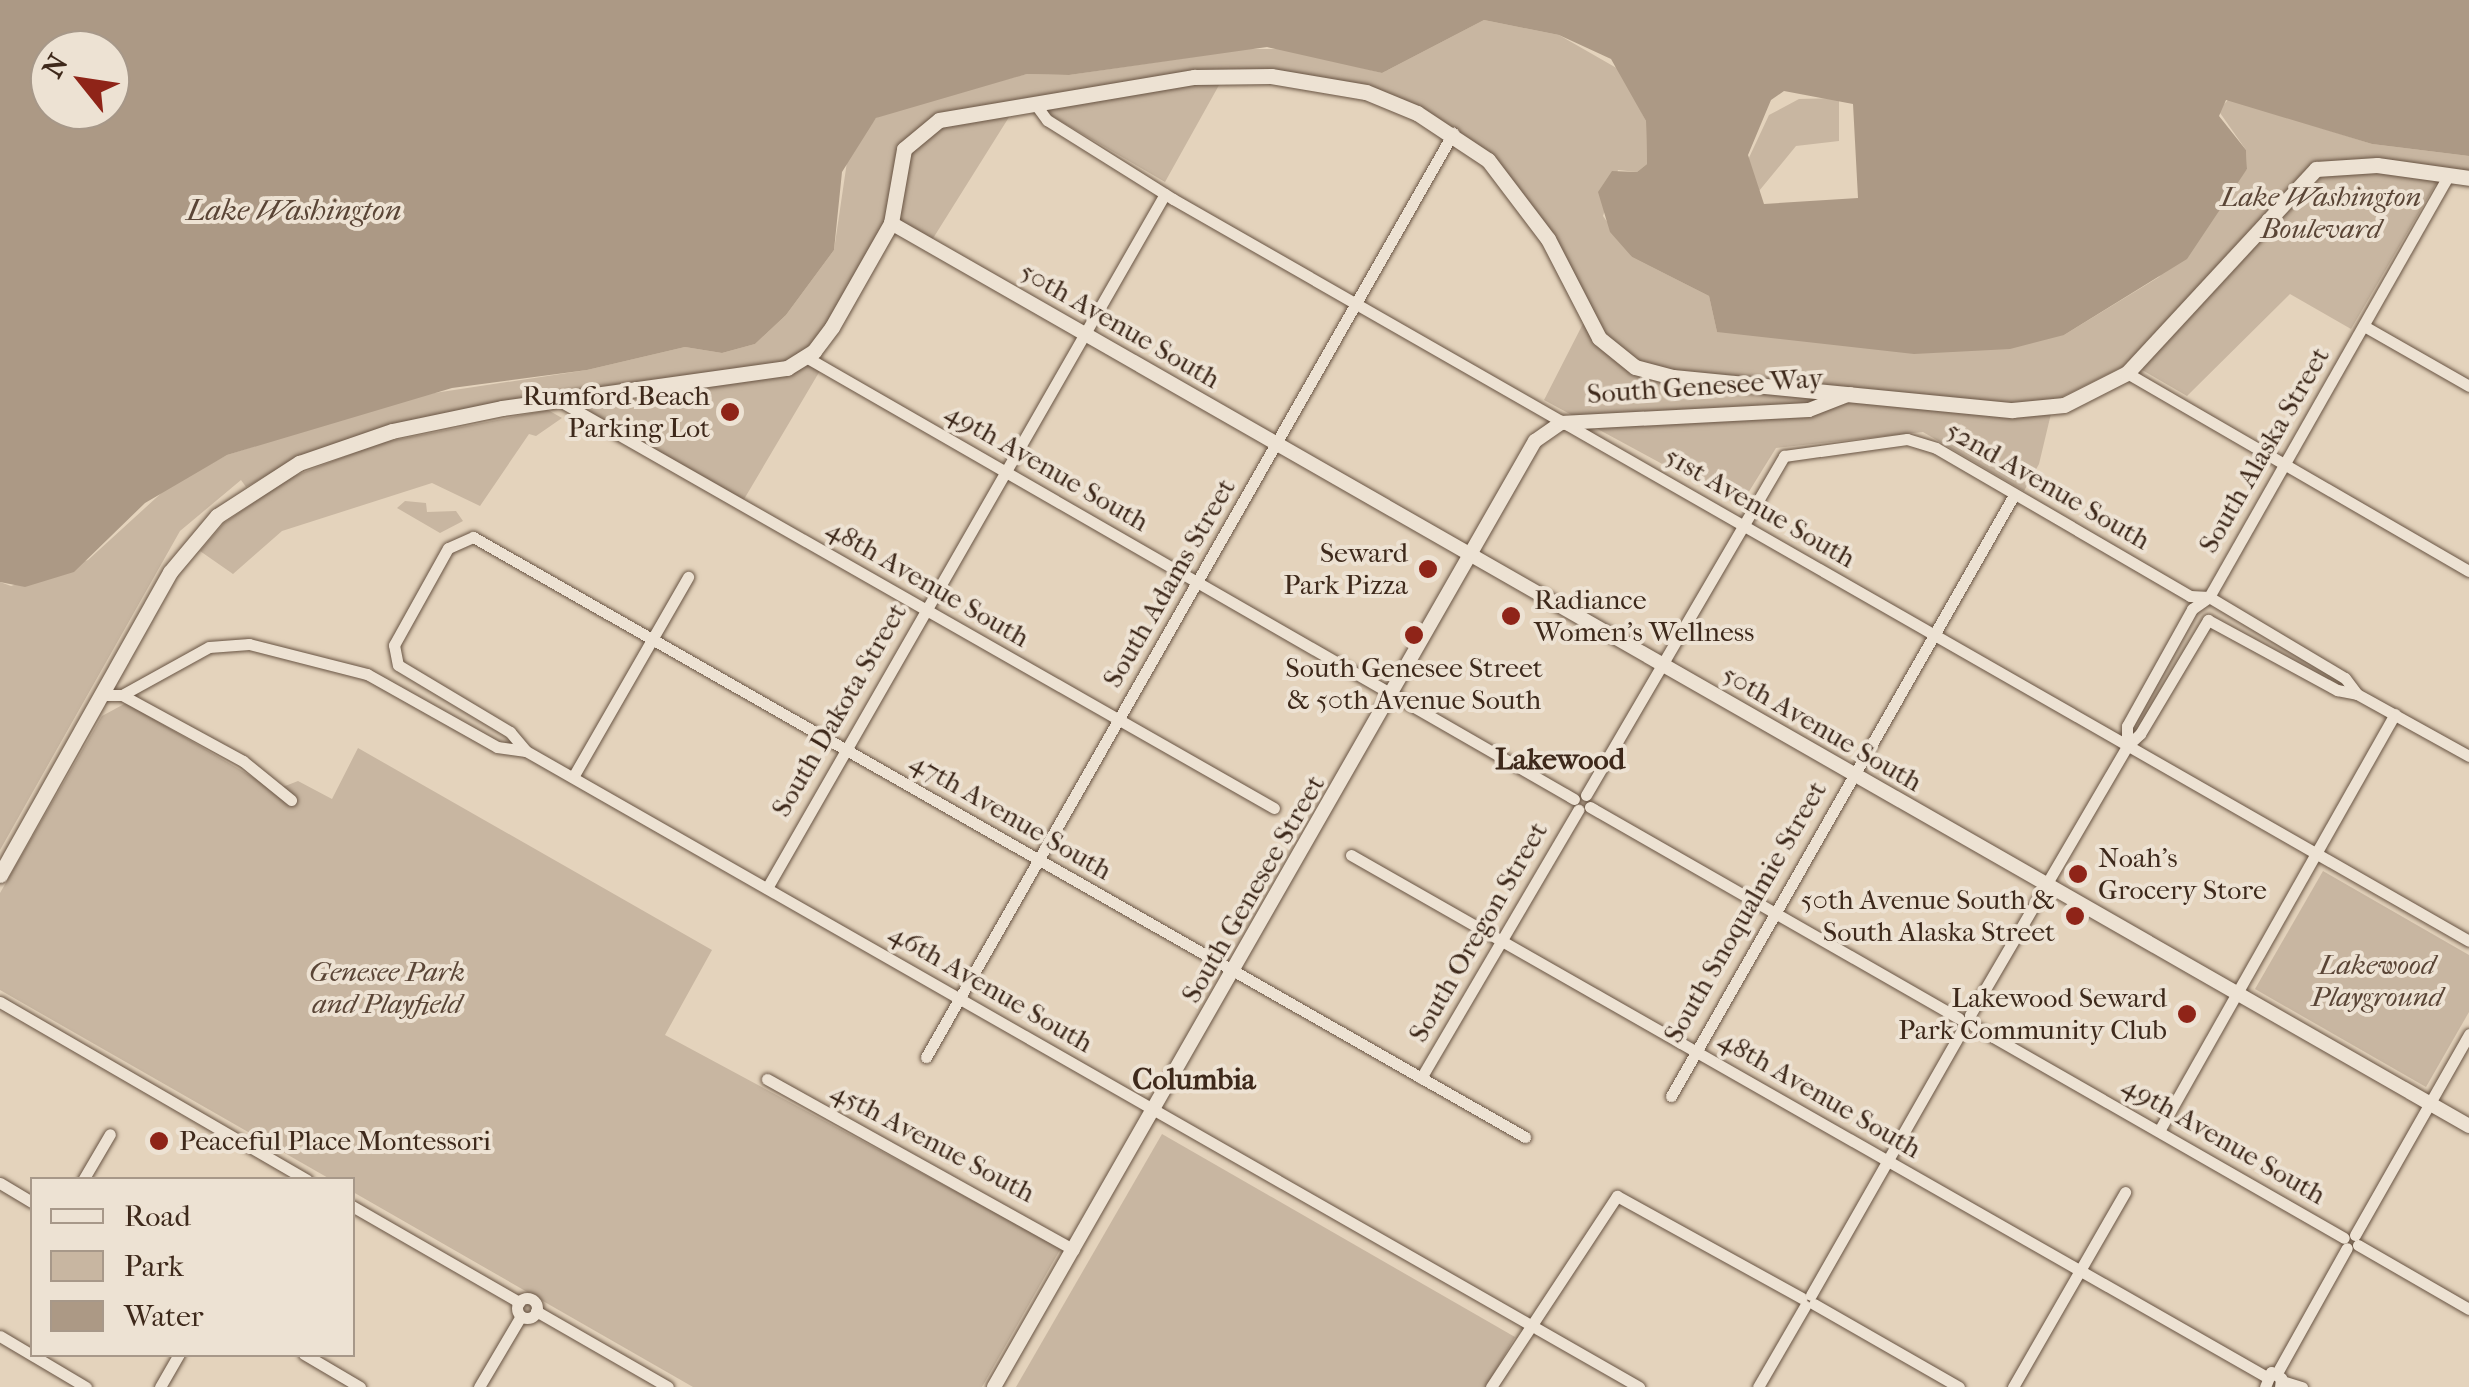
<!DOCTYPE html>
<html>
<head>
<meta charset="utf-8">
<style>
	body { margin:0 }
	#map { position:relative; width:2469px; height:1387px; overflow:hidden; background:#e4d3bc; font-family:"IM FELL French Canon",serif }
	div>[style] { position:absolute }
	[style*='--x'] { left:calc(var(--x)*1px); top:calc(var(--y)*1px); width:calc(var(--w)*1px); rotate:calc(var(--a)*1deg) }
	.green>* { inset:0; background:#c8b6a1 }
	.water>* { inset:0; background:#ac9985 }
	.roads { filter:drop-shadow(0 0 2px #685443) drop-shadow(0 0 2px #685443) }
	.minor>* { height:11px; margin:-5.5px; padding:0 5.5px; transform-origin:5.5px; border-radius:5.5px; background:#ede2d3 }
	.minor>.ring { margin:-5.5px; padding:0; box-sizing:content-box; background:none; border:11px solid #ede2d3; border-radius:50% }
	.tertiary>* { height:14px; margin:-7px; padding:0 7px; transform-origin:7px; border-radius:7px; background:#ede2d3 }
	.secondary>* { height:15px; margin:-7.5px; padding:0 7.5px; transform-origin:7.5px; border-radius:7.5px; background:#ede2d3 }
	.dots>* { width:28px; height:28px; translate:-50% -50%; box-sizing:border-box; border:5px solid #ede2d3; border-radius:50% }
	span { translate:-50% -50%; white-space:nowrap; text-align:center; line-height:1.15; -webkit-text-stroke:8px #ede2d3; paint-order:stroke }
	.park-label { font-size:28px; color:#5a4536; font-style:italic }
	.street-label { font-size:28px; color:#3e291b }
	.poi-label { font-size:28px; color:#3e291b }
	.right { translate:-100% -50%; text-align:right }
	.left { translate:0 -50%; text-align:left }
	.water-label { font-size:30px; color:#5a4536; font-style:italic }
	.neighbourhood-label { font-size:30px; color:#3e291b; font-weight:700 }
	.legend { position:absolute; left:30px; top:1177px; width:325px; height:180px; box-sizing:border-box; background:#ede2d3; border:2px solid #a79889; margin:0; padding:12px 18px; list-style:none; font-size:30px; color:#3e291b }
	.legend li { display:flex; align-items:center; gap:20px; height:50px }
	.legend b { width:50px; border:2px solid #a79889 }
	.north { position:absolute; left:30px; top:30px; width:100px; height:100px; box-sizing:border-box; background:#ede2d3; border:2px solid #a79889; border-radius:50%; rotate:300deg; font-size:28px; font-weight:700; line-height:40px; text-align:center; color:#3e291b }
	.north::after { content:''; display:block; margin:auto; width:35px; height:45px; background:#8f2418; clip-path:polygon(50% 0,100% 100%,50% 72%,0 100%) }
</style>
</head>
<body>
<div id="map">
	<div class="green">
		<i style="clip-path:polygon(1484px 20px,1559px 35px,1620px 70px,1646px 121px,1647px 164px,1637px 172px,1618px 170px,1603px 216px,1632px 257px,1709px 296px,1717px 332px,2064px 335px,2159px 277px,2247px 169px,2246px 150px,2218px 110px,2229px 99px,2372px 144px,2469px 156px,2469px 173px,2444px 170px,2351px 329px,2290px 294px,2187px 396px,2130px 363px,2054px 401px,2039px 464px,2024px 491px,1923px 432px,1776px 448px,1740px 506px,1544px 400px,1590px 310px,1483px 149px,1419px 108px,1228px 69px,1165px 182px,1021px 98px,932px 240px,884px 227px,816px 341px,798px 354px,821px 369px,743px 501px,552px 395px,302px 456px,246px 487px,241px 480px,180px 531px,0 850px,0 582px,11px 586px,88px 560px,168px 487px,227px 455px,408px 397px,587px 370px,685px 347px,722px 353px,755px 344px,786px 315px,834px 250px,848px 155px,876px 118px,895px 108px,1027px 74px,1069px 75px,1246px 49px,1287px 49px,1382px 73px)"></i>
		<i style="clip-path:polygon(1839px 98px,1839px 141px,1796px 146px,1759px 191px,1746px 164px,1769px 115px,1799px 99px)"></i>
		<i style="clip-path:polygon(548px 410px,562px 418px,536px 436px,529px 434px,480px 506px,432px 483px,282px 531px,233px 574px,200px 551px,224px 523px,289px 478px,380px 443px)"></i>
		<i style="clip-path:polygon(405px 501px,426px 503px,427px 512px,456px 511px,463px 521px,440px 533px,397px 508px)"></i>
		<i style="clip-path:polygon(126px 703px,275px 790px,298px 781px,332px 799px,358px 748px,712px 950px,665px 1035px,1061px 1248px,982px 1387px,693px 1387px,353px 1192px,352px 1180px,330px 1179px,0 990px,0 893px,102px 716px)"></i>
		<i style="clip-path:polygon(2323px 871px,2469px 955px,2469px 1012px,2426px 1087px,2255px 989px)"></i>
		<i style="clip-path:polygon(1162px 1134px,1515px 1337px,1486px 1387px,1016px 1387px)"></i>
	</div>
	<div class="water">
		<i style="clip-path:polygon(evenodd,0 0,2469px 0,2469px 156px,2372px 144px,2226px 100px,2219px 116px,2246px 150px,2247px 169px,2187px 259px,2064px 335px,2010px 349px,1914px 354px,1717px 332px,1709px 296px,1632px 257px,1610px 232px,1598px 192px,1612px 171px,1637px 172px,1647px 164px,1646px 121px,1611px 59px,1559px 35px,1484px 20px,1382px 73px,1267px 47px,1069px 75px,1027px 74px,876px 118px,842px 172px,834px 250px,786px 315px,755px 344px,722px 353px,685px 347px,587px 370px,452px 388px,227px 455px,145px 503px,74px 572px,25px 587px,0 582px,0 0,50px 50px,110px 50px,110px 110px,50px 110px,50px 50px,0 0,1784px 91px,1853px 104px,1858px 198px,1764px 204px,1748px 155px,1771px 100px,1784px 91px)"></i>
	</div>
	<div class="roads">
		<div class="minor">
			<i style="--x:1036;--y:105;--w:19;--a:54"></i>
			<i style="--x:1047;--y:120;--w:149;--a:32.1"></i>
			<i style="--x:1173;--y:199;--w:1493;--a:29.79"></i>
			<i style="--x:2364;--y:326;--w:121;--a:29.7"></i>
			<i style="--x:806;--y:357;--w:886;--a:29.92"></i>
			<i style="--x:2127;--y:373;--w:395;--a:30.1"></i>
			<i style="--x:558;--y:400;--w:824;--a:29.68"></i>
			<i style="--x:102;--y:695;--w:20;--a:0"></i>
			<i style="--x:122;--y:695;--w:99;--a:-28.9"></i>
			<i style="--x:209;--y:647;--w:40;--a:-4.3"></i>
			<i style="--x:249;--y:644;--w:122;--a:14.3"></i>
			<i style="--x:367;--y:674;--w:149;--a:29.3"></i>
			<i style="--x:497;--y:747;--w:29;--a:8"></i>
			<i style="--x:122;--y:695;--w:138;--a:28.6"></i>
			<i style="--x:243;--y:761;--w:62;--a:39.1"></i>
			<i style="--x:2127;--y:746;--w:18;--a:-43"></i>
			<i style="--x:2140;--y:734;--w:133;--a:-59.2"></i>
			<i style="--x:2208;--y:620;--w:147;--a:28.5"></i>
			<i style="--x:2337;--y:690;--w:20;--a:11"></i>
			<i style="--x:573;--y:777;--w:231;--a:-60.1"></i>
			<i style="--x:1586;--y:795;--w:393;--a:-59.7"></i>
			<i style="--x:1784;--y:456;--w:124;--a:-7.9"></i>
			<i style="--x:1907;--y:439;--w:30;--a:17"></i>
			<i style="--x:1936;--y:448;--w:294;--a:30.2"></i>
			<i style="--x:2190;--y:596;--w:19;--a:3"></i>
			<i style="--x:2209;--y:597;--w:158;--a:30.8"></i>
			<i style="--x:2345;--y:678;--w:20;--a:53"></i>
			<i style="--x:2357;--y:694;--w:128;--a:29"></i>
			<i style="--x:1590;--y:807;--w:425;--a:29.8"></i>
			<i style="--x:1351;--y:855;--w:1052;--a:29.68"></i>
			<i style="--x:767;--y:888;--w:800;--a:-60.17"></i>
			<i style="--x:0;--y:1002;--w:355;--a:30.1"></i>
			<i style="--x:1970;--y:1015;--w:311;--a:-59.7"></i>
			<i style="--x:2127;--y:746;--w:20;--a:-90"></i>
			<i style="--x:2127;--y:726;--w:134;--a:-60.9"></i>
			<i style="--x:2192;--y:609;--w:21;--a:-35"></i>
			<i style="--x:2209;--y:597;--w:485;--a:-60.4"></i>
			<i style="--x:1974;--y:1026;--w:426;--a:29.8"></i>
			<i style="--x:926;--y:1057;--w:1064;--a:-60.3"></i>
			<i style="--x:1421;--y:1078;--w:311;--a:-59.6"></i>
			<i style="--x:767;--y:1079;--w:351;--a:29.1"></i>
			<i style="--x:1671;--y:1096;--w:692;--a:-60.29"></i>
			<i style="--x:2159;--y:1131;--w:479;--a:-60.5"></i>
			<i style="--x:1525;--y:1137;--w:1211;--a:-150.3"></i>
			<i style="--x:473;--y:537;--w:27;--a:156"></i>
			<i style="--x:448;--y:548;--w:111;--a:119.1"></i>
			<i style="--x:394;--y:645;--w:20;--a:79"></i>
			<i style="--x:398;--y:665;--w:131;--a:30.9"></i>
			<i style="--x:510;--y:732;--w:25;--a:50"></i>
			<i style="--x:526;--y:751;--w:1282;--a:29.74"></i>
			<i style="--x:83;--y:1180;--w:53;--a:-59.6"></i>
			<i style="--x:0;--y:1183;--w:37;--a:31"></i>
			<i style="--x:352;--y:1206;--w:193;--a:29.9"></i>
			<i style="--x:2355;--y:1235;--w:231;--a:-60.4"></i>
			<i style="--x:2358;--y:1245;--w:128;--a:30"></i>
			<i style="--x:1811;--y:1295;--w:305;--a:-60.3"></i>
			<i class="ring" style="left:517px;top:1298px;width:9px;height:9px"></i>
			<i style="--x:1814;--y:1304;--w:167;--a:29.8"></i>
			<i style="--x:536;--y:1311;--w:152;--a:29.9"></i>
			<i style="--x:0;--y:1336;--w:100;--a:30.7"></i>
			<i style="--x:304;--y:1354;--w:65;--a:30.5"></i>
			<i style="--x:2277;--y:1373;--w:143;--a:-60.8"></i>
			<i style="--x:2282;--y:1381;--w:21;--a:17"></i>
			<i style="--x:160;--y:1387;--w:38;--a:-60"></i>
			<i style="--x:479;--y:1387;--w:82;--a:-59.4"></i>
			<i style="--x:1491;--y:1387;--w:229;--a:-56.6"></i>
			<i style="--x:1617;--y:1196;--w:211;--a:28.9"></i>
			<i style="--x:1758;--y:1387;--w:94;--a:-59.9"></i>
			<i style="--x:2013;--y:1387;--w:225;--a:-60.1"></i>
			<i style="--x:2265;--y:1387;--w:16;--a:-68"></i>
			<i style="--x:2271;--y:1372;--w:12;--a:31"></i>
			<i style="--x:2281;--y:1378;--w:9;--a:96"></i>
		</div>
		<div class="tertiary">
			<i style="--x:891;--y:223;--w:1818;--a:29.78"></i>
			<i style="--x:994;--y:1387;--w:1090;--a:-60.24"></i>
			<i style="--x:1535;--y:441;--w:32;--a:-35"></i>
			<i style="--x:1561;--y:423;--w:248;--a:-3"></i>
			<i style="--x:1809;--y:410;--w:44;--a:-21.3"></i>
		</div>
		<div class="secondary">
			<i style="--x:0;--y:875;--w:347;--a:-60.7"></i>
			<i style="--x:170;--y:572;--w:73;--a:-50"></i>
			<i style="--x:217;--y:516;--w:98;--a:-32.9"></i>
			<i style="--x:299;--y:463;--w:98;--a:-19"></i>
			<i style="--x:392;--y:431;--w:112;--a:-11.8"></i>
			<i style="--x:502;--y:408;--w:288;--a:-8"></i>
			<i style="--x:787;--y:368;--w:32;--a:-32"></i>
			<i style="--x:814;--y:351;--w:30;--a:-53"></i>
			<i style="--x:832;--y:327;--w:120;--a:-60.4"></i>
			<i style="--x:891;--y:223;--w:75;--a:-80"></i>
			<i style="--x:904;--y:149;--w:45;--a:-39.6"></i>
			<i style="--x:939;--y:120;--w:259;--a:-9.6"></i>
			<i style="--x:1194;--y:77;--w:77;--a:-0.7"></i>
			<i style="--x:1271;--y:76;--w:96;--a:9.6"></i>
			<i style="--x:1366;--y:92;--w:55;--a:22.4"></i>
			<i style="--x:1417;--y:113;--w:85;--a:33.5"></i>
			<i style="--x:1488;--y:160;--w:99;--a:52.8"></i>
			<i style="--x:1548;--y:239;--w:111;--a:62.7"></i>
			<i style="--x:1599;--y:338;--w:46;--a:38.9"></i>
			<i style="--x:1635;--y:367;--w:39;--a:15"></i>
			<i style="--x:1673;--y:377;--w:341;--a:5.6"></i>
			<i style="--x:2012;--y:410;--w:52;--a:-5.5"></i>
			<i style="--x:2064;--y:405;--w:71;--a:-26.9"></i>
			<i style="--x:2127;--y:373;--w:278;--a:-47.2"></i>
			<i style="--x:2316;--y:169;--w:61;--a:-3.8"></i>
			<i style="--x:2377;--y:165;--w:93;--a:8"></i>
		</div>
	</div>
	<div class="dots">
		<i style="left:730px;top:412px;background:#8f2418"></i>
		<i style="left:1428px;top:569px;background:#8f2418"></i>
		<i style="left:1511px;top:616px;background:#8f2418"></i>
		<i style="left:1414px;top:635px;background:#8f2418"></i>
		<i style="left:2078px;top:874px;background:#8f2418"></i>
		<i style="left:2075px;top:916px;background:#8f2418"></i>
		<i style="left:2187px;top:1014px;background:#8f2418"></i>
		<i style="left:159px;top:1141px;background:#8f2418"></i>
	</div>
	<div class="park-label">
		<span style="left:2321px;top:213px">Lake Washington<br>Boulevard</span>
		<span style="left:2377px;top:981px">Lakewood<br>Playground</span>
		<span style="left:387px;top:988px">Genesee Park<br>and Playfield</span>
	</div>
	<div class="street-label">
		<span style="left:1120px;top:325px;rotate:30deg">50th Avenue South</span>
		<span style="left:1705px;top:386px;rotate:-4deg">South Genesee Way</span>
		<span style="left:2264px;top:450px;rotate:-60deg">South Alaska Street</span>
		<span style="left:1047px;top:467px;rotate:30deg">49th Avenue South</span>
		<span style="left:2048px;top:485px;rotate:30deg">52nd Avenue South</span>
		<span style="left:1760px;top:507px;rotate:30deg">51st Avenue South</span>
		<span style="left:928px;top:583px;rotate:30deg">48th Avenue South</span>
		<span style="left:1169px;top:583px;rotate:-60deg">South Adams Street</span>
		<span style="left:839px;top:710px;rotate:-60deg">South Dakota Street</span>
		<span style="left:1822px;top:728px;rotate:30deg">50th Avenue South</span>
		<span style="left:1011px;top:816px;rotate:30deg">47th Avenue South</span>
		<span style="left:1253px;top:889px;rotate:-60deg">South Genesee Street</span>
		<span style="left:1745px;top:912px;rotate:-60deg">South Snoqualmie Street</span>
		<span style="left:1478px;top:932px;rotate:-60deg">South Oregon Street</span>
		<span style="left:991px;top:988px;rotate:30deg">46th Avenue South</span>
		<span style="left:1820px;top:1094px;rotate:30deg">48th Avenue South</span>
		<span style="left:2224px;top:1140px;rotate:30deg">49th Avenue South</span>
		<span style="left:933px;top:1142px;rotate:28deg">45th Avenue South</span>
	</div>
	<div class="poi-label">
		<span class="right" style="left:710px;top:412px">Rumford Beach<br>Parking Lot</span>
		<span class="right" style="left:1408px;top:569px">Seward<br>Park Pizza</span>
		<span class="left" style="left:1534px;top:616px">Radiance<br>Women's Wellness</span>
		<span style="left:1414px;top:684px">South Genesee Street<br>&amp; 50th Avenue South</span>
		<span class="left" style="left:2098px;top:874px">Noah's<br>Grocery Store</span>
		<span class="right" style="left:2055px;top:916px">50th Avenue South &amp;<br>South Alaska Street</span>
		<span class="right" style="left:2167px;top:1014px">Lakewood Seward<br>Park Community Club</span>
		<span class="left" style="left:179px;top:1141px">Peaceful Place Montessori</span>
	</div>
	<div class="water-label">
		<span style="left:294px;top:211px">Lake Washington</span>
	</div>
	<div class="neighbourhood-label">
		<span style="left:1560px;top:760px">Lakewood</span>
		<span style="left:1194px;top:1080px">Columbia</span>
	</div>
	<ul class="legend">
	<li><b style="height:12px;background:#ede2d3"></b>Road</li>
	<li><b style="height:28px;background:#c8b6a1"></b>Park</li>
	<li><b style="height:28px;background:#ac9985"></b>Water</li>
	</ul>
	<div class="north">N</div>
</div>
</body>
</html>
